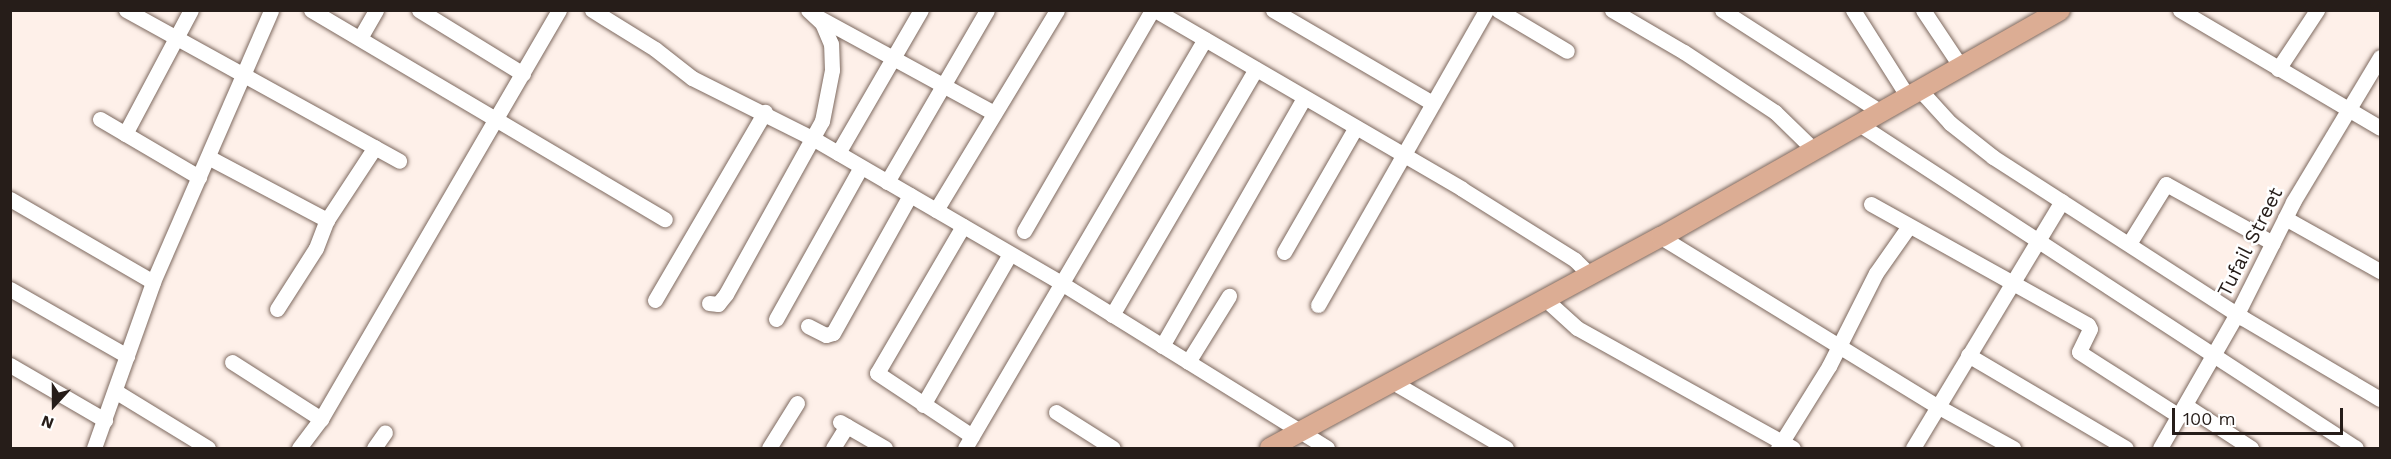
<!DOCTYPE html>
<html>
<head>
<meta charset="utf-8">
<style>
	body { margin:0 }
	#map { position:relative; width:2391px; height:459px; overflow:hidden; background:#fef0e9; font-family:"Work Sans",sans-serif }
	div>[style] { position:absolute }
	[style*='--x'] { left:calc(var(--x)*1px); top:calc(var(--y)*1px); width:calc(var(--w)*1px); rotate:calc(var(--a)*1deg) }
	.roads { filter:drop-shadow(0 0 2px #7d695f) drop-shadow(0 0 2px #7d695f) }
	.minor>* { height:15px; margin:-7.5px; padding:0 7.5px; transform-origin:7.5px; border-radius:7.5px; background:#fff }
	.major>* { height:20px; margin:-10px; padding:0 10px; transform-origin:10px; border-radius:10px; background:#dcad94 }
	span { translate:-50% -50%; white-space:nowrap; text-align:center; line-height:1.15; -webkit-text-stroke:5px #fff; paint-order:stroke }
	.street-label { font-size:20px; color:#261d19 }
	.frame { position:absolute; inset:0; border:12px solid #261d19; pointer-events:none }
	.north { position:absolute; left:24px; top:375px; width:60px; height:60px; -webkit-text-stroke:4px #fff; paint-order:stroke; rotate:201deg; font-size:16px; font-weight:700; line-height:24px; text-align:center; color:#261d19 }
	.north::after { content:''; display:block; margin:auto; width:21px; height:27px; background:#261d19; clip-path:polygon(50% 0,100% 100%,50% 72%,0 100%) }
	.scale { position:absolute; left:2172px; top:408px; width:171px; height:27px; box-sizing:border-box; border:3px solid #261d19; border-top:0; padding-left:8px; font-size:18px; line-height:21px; white-space:nowrap; color:#261d19; -webkit-text-stroke:4px #fff; paint-order:stroke }
</style>
</head>
<body>
<div id="map">
	<div class="roads">
		<div class="minor">
			<i style="--x:126;--y:10;--w:312;--a:28.9"></i>
			<i style="--x:311;--y:10;--w:411;--a:30.6"></i>
			<i style="--x:419;--y:10;--w:122;--a:31.6"></i>
			<i style="--x:592;--y:10;--w:74;--a:31.8"></i>
			<i style="--x:655;--y:49;--w:47;--a:38.1"></i>
			<i style="--x:692;--y:78;--w:136;--a:26.6"></i>
			<i style="--x:814;--y:139;--w:286;--a:30.2"></i>
			<i style="--x:1061;--y:283;--w:313;--a:31.8"></i>
			<i style="--x:1155;--y:10;--w:355;--a:30.2"></i>
			<i style="--x:1462;--y:189;--w:133;--a:32.1"></i>
			<i style="--x:1575;--y:260;--w:21;--a:45"></i>
			<i style="--x:1273;--y:10;--w:184;--a:30.3"></i>
			<i style="--x:1498;--y:10;--w:80;--a:30.7"></i>
			<i style="--x:1612;--y:10;--w:83;--a:30.3"></i>
			<i style="--x:1684;--y:52;--w:109;--a:33.4"></i>
			<i style="--x:1775;--y:112;--w:54;--a:44.3"></i>
			<i style="--x:1722;--y:10;--w:189;--a:32.7"></i>
			<i style="--x:1853;--y:10;--w:103;--a:57.7"></i>
			<i style="--x:1923;--y:10;--w:69;--a:56.3"></i>
			<i style="--x:2180;--y:10;--w:232;--a:30.5"></i>
			<i style="--x:816;--y:16;--w:203;--a:28.6"></i>
			<i style="--x:360;--y:38;--w:32;--a:-60"></i>
			<i style="--x:2278;--y:69;--w:71;--a:-56.5"></i>
			<i style="--x:1920;--y:90;--w:45;--a:47.7"></i>
			<i style="--x:1950;--y:123;--w:55;--a:38.3"></i>
			<i style="--x:1993;--y:157;--w:297;--a:32.8"></i>
			<i style="--x:2243;--y:318;--w:159;--a:30.6"></i>
			<i style="--x:100;--y:119;--w:115;--a:30.4"></i>
			<i style="--x:1859;--y:124;--w:593;--a:33.1"></i>
			<i style="--x:125;--y:134;--w:140;--a:-62"></i>
			<i style="--x:838;--y:153;--w:165;--a:-59.9"></i>
			<i style="--x:208;--y:157;--w:135;--a:27.9"></i>
			<i style="--x:887;--y:182;--w:199;--a:-59.8"></i>
			<i style="--x:10;--y:199;--w:165;--a:30.1"></i>
			<i style="--x:1871;--y:204;--w:248;--a:29.1"></i>
			<i style="--x:2088;--y:325;--w:4;--a:63"></i>
			<i style="--x:2090;--y:329;--w:25;--a:116"></i>
			<i style="--x:2079;--y:352;--w:119;--a:32.6"></i>
			<i style="--x:936;--y:210;--w:234;--a:-58.8"></i>
			<i style="--x:2285;--y:218;--w:109;--a:29.2"></i>
			<i style="--x:963;--y:226;--w:170;--a:120.3"></i>
			<i style="--x:877;--y:373;--w:114;--a:33.6"></i>
			<i style="--x:1024;--y:231;--w:255;--a:-59.9"></i>
			<i style="--x:1661;--y:237;--w:324;--a:31.5"></i>
			<i style="--x:1937;--y:406;--w:87;--a:28.9"></i>
			<i style="--x:2130;--y:242;--w:68;--a:-58.2"></i>
			<i style="--x:2166;--y:184;--w:122;--a:28.9"></i>
			<i style="--x:1284;--y:252;--w:144;--a:-60.1"></i>
			<i style="--x:10;--y:289;--w:135;--a:29.8"></i>
			<i style="--x:1545;--y:299;--w:43;--a:42.2"></i>
			<i style="--x:1577;--y:328;--w:247;--a:29.1"></i>
			<i style="--x:655;--y:300;--w:218;--a:-59.7"></i>
			<i style="--x:709;--y:303;--w:9;--a:6"></i>
			<i style="--x:718;--y:304;--w:13;--a:-51"></i>
			<i style="--x:726;--y:294;--w:198;--a:-61"></i>
			<i style="--x:822;--y:121;--w:52;--a:-78.9"></i>
			<i style="--x:832;--y:70;--w:26;--a:-92"></i>
			<i style="--x:831;--y:44;--w:23;--a:-113"></i>
			<i style="--x:822;--y:23;--w:19;--a:-137"></i>
			<i style="--x:1318;--y:305;--w:339;--a:-60.3"></i>
			<i style="--x:277;--y:309;--w:72;--a:-57.4"></i>
			<i style="--x:316;--y:248;--w:30;--a:-69"></i>
			<i style="--x:327;--y:220;--w:87;--a:-56.7"></i>
			<i style="--x:1112;--y:315;--w:285;--a:-59.7"></i>
			<i style="--x:776;--y:319;--w:174;--a:-60.8"></i>
			<i style="--x:808;--y:326;--w:20;--a:27"></i>
			<i style="--x:826;--y:335;--w:7;--a:-16"></i>
			<i style="--x:833;--y:333;--w:158;--a:-60.8"></i>
			<i style="--x:1162;--y:346;--w:286;--a:-60.2"></i>
			<i style="--x:1968;--y:355;--w:183;--a:30.5"></i>
			<i style="--x:232;--y:362;--w:106;--a:32.6"></i>
			<i style="--x:1188;--y:362;--w:78;--a:-58.2"></i>
			<i style="--x:10;--y:365;--w:110;--a:30.1"></i>
			<i style="--x:1391;--y:381;--w:133;--a:30.2"></i>
			<i style="--x:115;--y:391;--w:109;--a:31.5"></i>
			<i style="--x:923;--y:405;--w:174;--a:-60.1"></i>
			<i style="--x:2185;--y:405;--w:79;--a:33.1"></i>
			<i style="--x:1056;--y:412;--w:67;--a:32.3"></i>
			<i style="--x:840;--y:422;--w:52;--a:30"></i>
			<i style="--x:94;--y:448;--w:176;--a:-70.4"></i>
			<i style="--x:153;--y:282;--w:296;--a:-66.5"></i>
			<i style="--x:299;--y:448;--w:36;--a:-53"></i>
			<i style="--x:321;--y:419;--w:473;--a:-59.8"></i>
			<i style="--x:374;--y:448;--w:19;--a:-55"></i>
			<i style="--x:769;--y:448;--w:53;--a:-58.1"></i>
			<i style="--x:833;--y:448;--w:26;--a:-58"></i>
			<i style="--x:965;--y:448;--w:474;--a:-59.6"></i>
			<i style="--x:1778;--y:448;--w:97;--a:-58.1"></i>
			<i style="--x:1829;--y:366;--w:104;--a:-63.2"></i>
			<i style="--x:1876;--y:273;--w:57;--a:-54.9"></i>
			<i style="--x:1913;--y:448;--w:288;--a:-58.9"></i>
			<i style="--x:2160;--y:448;--w:157;--a:-60.2"></i>
			<i style="--x:2238;--y:312;--w:123;--a:-63.4"></i>
			<i style="--x:2293;--y:202;--w:169;--a:-59"></i>
		</div>
		<div class="major">
			<i style="--x:1270;--y:448;--w:444;--a:-28.4"></i>
			<i style="--x:1661;--y:237;--w:459;--a:-29.6"></i>
		</div>
	</div>
	<div class="street-label">
		<span style="left:2250px;top:242px;rotate:-63deg">Tufail Street</span>
	</div>
	<div class="frame"></div>
	<div class="north">N</div>
	<div class="scale">100 m</div>
</div>
</body>
</html>
